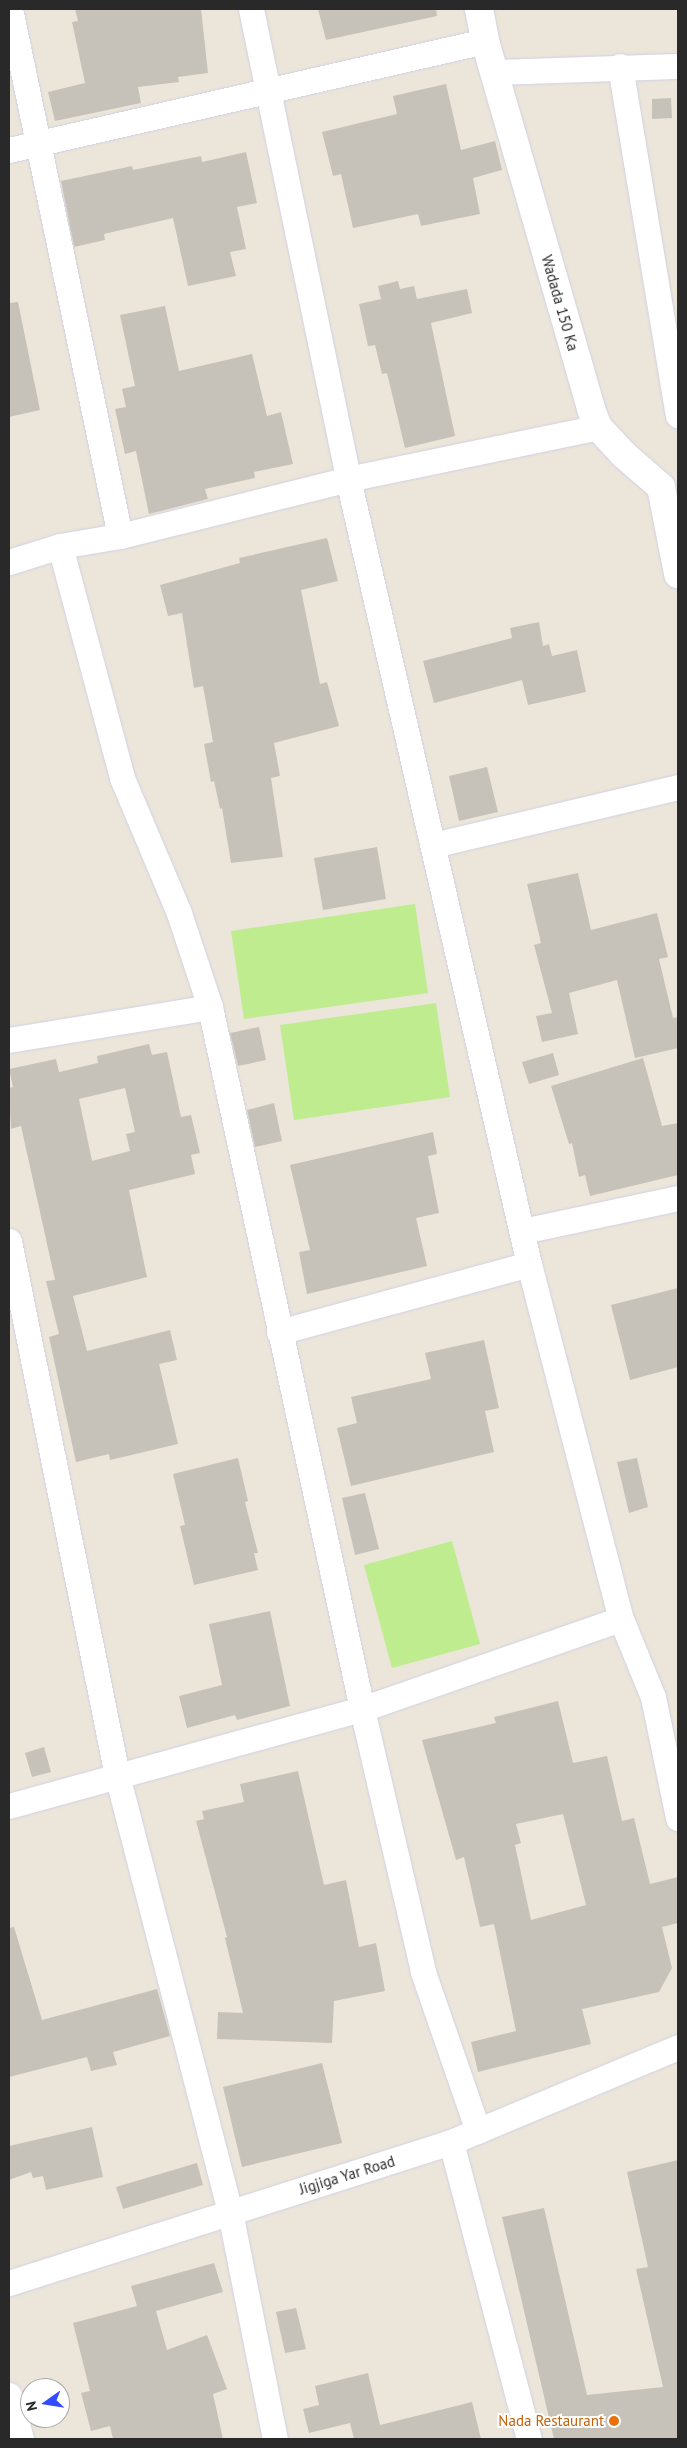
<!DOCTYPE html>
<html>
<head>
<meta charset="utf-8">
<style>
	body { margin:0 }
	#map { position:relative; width:687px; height:2448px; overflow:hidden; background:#ece5da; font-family:"PT Sans",sans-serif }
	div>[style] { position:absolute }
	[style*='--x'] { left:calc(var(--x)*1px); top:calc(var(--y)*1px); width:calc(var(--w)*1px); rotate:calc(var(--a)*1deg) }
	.pitch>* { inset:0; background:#beec8f }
	.building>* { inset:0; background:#c7c2b9 }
	.roads { filter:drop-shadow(0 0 1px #cfd1e2) drop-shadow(0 0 1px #cfd1e2) }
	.street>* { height:25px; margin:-12.5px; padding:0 12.5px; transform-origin:12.5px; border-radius:12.5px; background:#fff }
	.secondary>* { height:28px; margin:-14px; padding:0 14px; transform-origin:14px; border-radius:14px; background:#fff }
	.dots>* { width:14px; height:14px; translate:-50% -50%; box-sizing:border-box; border:2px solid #fff; border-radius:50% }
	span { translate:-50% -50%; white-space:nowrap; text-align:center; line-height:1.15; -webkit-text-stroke:4px #fff; paint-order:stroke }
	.street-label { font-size:15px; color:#292929 }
	.food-label { font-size:15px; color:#c56008 }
	.right { translate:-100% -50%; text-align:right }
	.frame { position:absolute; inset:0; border:10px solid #292929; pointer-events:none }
	.north { position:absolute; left:20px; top:2378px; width:50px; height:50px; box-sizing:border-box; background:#fff; border:1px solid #a9a9a9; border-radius:50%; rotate:257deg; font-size:14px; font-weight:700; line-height:20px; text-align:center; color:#292929 }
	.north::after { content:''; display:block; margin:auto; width:18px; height:22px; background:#334bff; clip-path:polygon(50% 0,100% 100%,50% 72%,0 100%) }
</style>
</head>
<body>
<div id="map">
	<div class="pitch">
		<i style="clip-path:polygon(415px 904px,428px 993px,244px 1019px,231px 931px)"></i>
		<i style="clip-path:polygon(436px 1003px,450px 1097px,294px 1120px,280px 1025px)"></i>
		<i style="clip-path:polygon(452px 1541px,480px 1644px,392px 1668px,364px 1565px)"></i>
	</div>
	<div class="building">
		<i style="clip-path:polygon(75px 9px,201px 9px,208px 73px,178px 77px,179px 82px,138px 87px,141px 103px,55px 121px,48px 92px,85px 83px,72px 22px,78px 21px)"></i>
		<i style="clip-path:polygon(318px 9px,436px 9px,437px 16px,326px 40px)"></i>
		<i style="clip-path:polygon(446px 84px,461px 150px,495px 141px,502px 170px,473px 178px,480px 214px,421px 226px,418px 214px,353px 228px,341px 174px,333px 176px,322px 132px,397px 114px,393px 96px)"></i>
		<i style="clip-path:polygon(671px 98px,672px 118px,652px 119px,652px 99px)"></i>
		<i style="clip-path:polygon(246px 152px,257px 203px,237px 207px,246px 249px,230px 252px,236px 276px,188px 286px,173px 218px,104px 234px,105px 240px,74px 247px,61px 181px,132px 166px,133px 170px,201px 156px,202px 162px)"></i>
		<i style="clip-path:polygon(398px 281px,400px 289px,414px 286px,417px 299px,467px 289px,472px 313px,431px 323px,455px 436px,405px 448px,387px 373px,382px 374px,375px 345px,368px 346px,359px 304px,381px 299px,378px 286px)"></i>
		<i style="clip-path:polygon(18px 302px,40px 410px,9px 417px,9px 303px)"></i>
		<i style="clip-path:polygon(165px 306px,179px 371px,252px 354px,267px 416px,281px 412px,293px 464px,254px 472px,255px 478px,205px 489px,208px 499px,149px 514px,136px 451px,125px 454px,115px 409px,126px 407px,122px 389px,135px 386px,120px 315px)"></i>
		<i style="clip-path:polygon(327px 538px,338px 581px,301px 590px,320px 684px,327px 682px,339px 726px,274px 743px,280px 776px,271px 778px,283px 857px,231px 863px,222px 808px,220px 809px,214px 781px,211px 782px,204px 744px,213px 742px,203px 686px,194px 688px,182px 613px,168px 616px,160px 585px,240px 563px,239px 558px)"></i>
		<i style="clip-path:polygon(539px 622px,543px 646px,549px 644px,552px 656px,577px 650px,586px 692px,528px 705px,522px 680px,434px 703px,423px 661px,512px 638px,510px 628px)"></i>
		<i style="clip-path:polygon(487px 767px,498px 812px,459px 821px,449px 776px)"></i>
		<i style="clip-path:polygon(377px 847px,386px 899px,323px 910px,314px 858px)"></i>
		<i style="clip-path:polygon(578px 873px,591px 930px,657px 913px,668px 957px,659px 959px,673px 1018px,678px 1017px,678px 1048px,635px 1058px,617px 980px,569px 993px,578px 1034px,542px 1042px,536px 1016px,552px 1013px,534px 945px,541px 943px,527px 884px)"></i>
		<i style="clip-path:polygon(259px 1027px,266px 1060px,238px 1066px,230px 1033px)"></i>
		<i style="clip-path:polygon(evenodd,149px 1044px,152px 1055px,167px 1052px,181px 1117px,191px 1115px,200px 1153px,191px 1155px,195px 1174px,129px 1190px,147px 1277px,73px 1296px,87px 1351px,170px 1330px,177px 1360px,159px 1364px,178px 1444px,110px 1460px,109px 1454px,76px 1462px,49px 1337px,59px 1334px,46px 1281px,55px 1280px,21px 1126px,11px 1129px,9px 1088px,13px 1087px,9px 1069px,56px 1059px,59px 1072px,98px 1063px,97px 1056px,149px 1044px,125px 1088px,135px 1132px,126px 1134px,130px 1151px,92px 1161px,79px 1099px,125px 1088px)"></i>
		<i style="clip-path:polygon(553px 1053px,559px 1075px,529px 1084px,522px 1062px)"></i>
		<i style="clip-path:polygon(643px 1058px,662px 1126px,678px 1123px,678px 1175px,590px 1196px,585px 1175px,579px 1177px,572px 1143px,569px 1144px,551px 1086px)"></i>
		<i style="clip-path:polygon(274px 1103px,282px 1141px,255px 1147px,247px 1110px)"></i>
		<i style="clip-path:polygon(433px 1132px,437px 1154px,428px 1156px,439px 1213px,416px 1218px,427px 1266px,307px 1294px,299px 1252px,310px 1250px,290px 1165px)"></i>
		<i style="clip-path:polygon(678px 1288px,678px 1367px,630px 1380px,611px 1305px)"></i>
		<i style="clip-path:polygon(484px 1340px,499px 1408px,485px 1411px,494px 1452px,351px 1486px,337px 1428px,357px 1423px,351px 1397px,431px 1379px,425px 1353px)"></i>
		<i style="clip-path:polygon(238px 1458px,248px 1501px,245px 1502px,258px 1553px,254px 1553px,258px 1570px,194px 1585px,180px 1526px,185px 1525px,173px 1474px)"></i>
		<i style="clip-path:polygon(637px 1458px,648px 1507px,629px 1513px,617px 1462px)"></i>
		<i style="clip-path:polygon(365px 1493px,379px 1549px,355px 1555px,342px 1498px)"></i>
		<i style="clip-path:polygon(270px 1611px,290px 1706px,237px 1720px,235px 1715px,187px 1728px,179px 1696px,222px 1685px,209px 1624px)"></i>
		<i style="clip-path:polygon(evenodd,558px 1701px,573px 1763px,607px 1756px,622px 1821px,634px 1818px,650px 1884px,678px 1877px,678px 1923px,662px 1927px,672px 1968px,659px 1992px,582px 2009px,591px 2044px,478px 2072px,471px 2042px,516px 2031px,494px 1924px,480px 1927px,464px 1857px,456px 1860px,422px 1740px,496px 1723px,494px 1717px,558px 1701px,563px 1814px,586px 1905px,531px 1920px,515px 1845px,521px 1843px,516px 1824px,563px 1814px)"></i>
		<i style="clip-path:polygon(44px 1747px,51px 1772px,32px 1777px,25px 1753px)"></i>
		<i style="clip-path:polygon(298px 1771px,324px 1885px,346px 1880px,359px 1947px,376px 1943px,385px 1991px,334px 2001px,332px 2043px,217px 2039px,218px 2012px,243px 2013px,225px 1938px,227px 1937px,196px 1821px,204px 1819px,202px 1811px,244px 1802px,240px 1784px)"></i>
		<i style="clip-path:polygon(14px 1927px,42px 2020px,157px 1989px,170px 2036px,113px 2052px,117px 2065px,91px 2071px,87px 2057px,9px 2077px,9px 1928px)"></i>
		<i style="clip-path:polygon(322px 2063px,342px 2143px,242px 2167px,223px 2087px)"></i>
		<i style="clip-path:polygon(92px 2127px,103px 2177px,46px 2190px,43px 2176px,33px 2178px,31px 2172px,9px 2180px,9px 2146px)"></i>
		<i style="clip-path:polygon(678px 2160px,678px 2439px,554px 2439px,502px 2217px,544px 2208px,587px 2395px,663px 2387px,636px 2269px,648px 2267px,627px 2172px)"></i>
		<i style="clip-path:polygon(197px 2163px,203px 2185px,123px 2209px,116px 2187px)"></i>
		<i style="clip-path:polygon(214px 2263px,223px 2292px,156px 2311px,167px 2350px,207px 2335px,227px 2389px,213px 2394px,223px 2439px,113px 2439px,110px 2426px,91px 2431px,81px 2393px,90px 2391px,73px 2323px,137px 2306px,131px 2286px)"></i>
		<i style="clip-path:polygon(296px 2308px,306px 2349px,285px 2353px,276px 2312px)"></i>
		<i style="clip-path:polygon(368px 2373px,380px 2425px,472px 2402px,481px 2439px,354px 2439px,350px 2423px,309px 2433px,303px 2409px,319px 2405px,315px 2386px)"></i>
	</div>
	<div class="roads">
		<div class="street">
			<i style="--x:10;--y:9;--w:538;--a:78.21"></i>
			<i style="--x:251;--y:9;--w:480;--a:78.3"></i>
			<i style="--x:348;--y:479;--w:806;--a:77.02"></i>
			<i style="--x:529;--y:1264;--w:367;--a:75.5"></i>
			<i style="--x:621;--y:1619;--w:84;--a:67.7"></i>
			<i style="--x:653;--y:1697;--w:124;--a:78.3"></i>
			<i style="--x:620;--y:66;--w:354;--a:80.6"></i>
			<i style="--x:494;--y:72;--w:184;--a:-1.9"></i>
			<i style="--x:9;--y:150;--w:488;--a:-12.9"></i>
			<i style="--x:60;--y:546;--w:240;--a:75"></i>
			<i style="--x:122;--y:778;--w:147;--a:67.1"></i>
			<i style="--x:179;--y:913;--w:99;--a:71.7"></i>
			<i style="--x:210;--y:1007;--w:718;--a:77.78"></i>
			<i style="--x:362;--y:1709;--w:270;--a:76.9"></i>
			<i style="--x:423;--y:1972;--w:168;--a:70.9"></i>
			<i style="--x:9;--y:562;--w:53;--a:-17.4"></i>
			<i style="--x:60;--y:546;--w:61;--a:-9.5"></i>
			<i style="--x:120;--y:536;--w:235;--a:-14"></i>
			<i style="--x:348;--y:479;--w:255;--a:-11.7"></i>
			<i style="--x:433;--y:845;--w:252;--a:-13.3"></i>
			<i style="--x:9;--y:1040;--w:204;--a:-9.3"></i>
			<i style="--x:523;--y:1231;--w:158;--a:-12"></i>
			<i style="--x:9;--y:1241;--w:545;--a:78.57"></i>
			<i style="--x:117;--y:1775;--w:451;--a:75.5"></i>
			<i style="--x:230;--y:2212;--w:231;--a:78.8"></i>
			<i style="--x:279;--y:1332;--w:259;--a:-15.2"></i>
			<i style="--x:9;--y:1806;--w:366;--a:-15.4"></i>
			<i style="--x:362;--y:1709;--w:274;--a:-19.2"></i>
			<i style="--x:451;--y:2142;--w:307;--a:75.3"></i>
			<i style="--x:9;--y:2283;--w:464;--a:-17.7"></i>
			<i style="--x:451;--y:2142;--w:246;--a:-22.7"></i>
			<i style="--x:9;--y:2395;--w:46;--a:74.7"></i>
		</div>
		<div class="secondary">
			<i style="--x:479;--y:9;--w:33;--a:79"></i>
			<i style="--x:485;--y:41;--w:383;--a:73.9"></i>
			<i style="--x:591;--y:409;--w:19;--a:69"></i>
			<i style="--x:598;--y:427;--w:37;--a:47"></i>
			<i style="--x:623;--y:454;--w:50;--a:41"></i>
			<i style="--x:661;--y:487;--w:89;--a:78.9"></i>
		</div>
	</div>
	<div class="dots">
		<i style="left:614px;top:2421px;background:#e8710a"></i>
	</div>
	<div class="street-label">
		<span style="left:560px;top:303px;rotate:74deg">Wadada 150 Ka</span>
		<span style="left:347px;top:2175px;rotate:-17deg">Jigjiga Yar Road</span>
	</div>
	<div class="food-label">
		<span class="right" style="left:604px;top:2421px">Nada Restaurant</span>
	</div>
	<div class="frame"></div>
	<div class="north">N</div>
</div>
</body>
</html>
